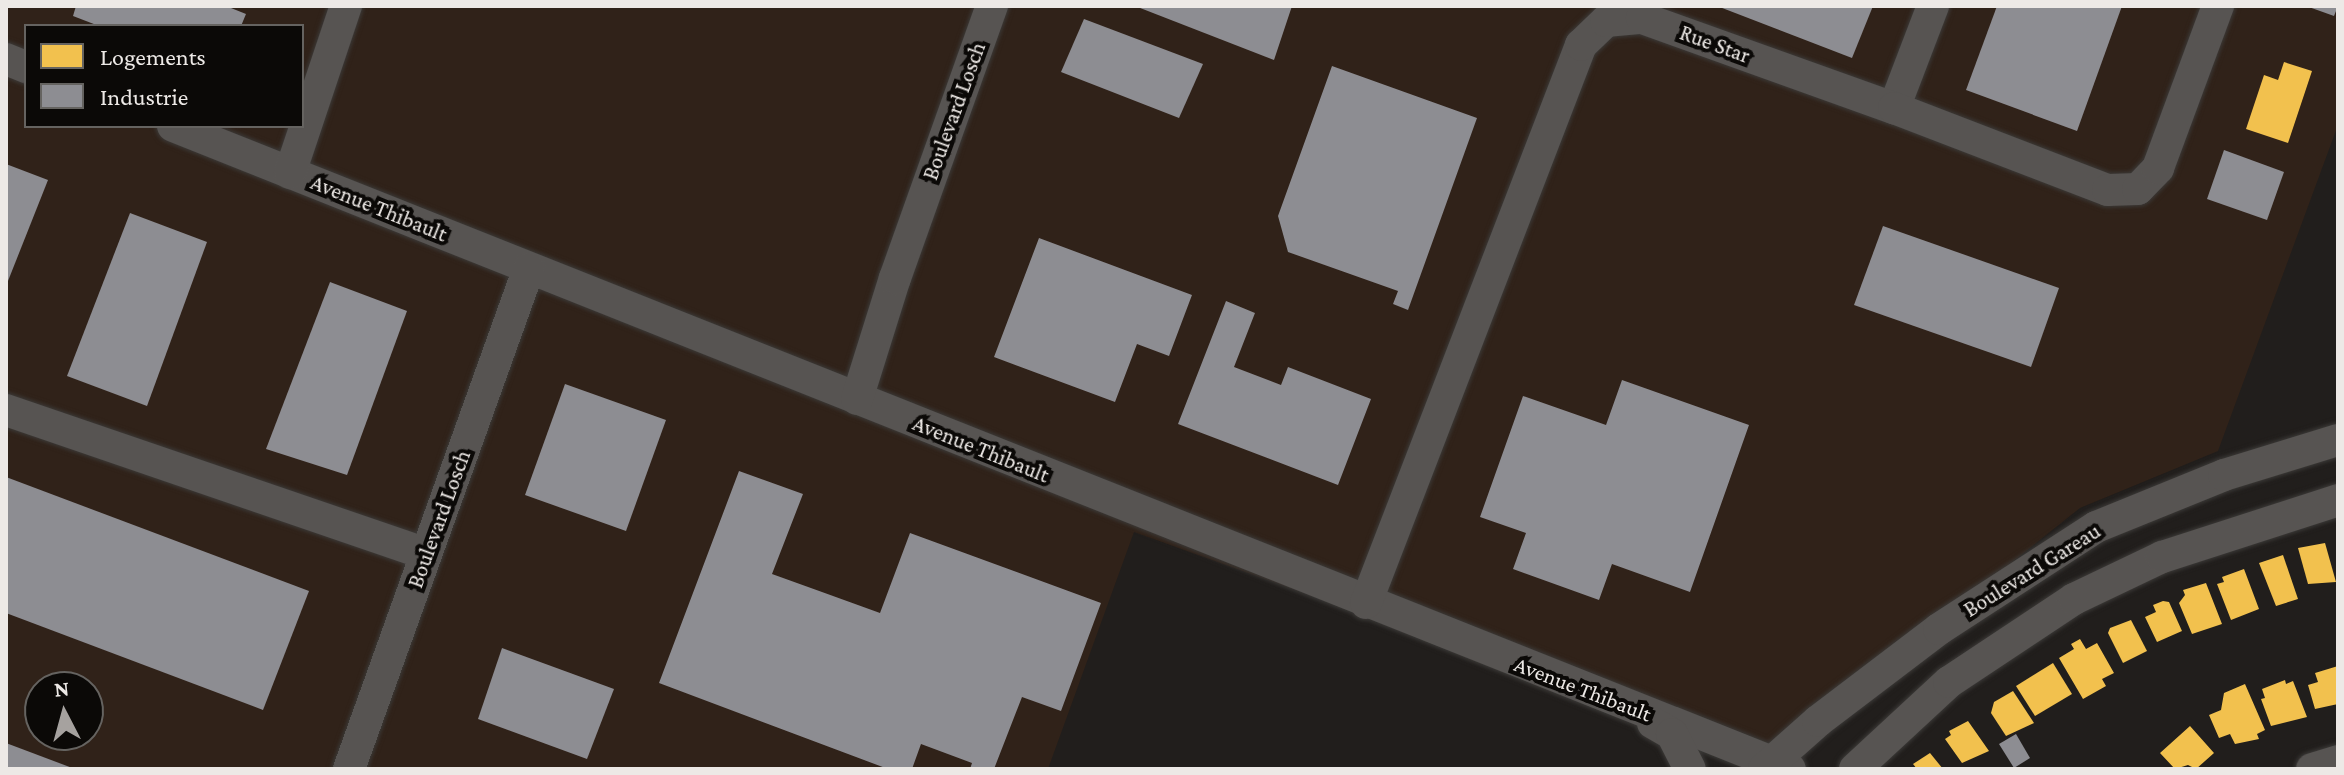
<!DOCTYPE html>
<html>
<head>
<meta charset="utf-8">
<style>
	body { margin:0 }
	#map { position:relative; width:2344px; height:775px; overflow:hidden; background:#211e1c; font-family:"Crimson Pro",serif }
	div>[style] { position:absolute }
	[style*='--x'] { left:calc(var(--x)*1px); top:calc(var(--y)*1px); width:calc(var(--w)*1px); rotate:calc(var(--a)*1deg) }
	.industrial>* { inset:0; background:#302219 }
	.homes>* { inset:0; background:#f2c14e }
	.industry>* { inset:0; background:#8d8d92 }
	.roads { filter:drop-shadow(0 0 2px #3b3937) drop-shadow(0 0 2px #3b3937) }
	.minor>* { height:32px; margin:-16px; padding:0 16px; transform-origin:16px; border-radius:16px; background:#575452 }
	span { translate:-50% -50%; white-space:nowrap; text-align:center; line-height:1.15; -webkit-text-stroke:8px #0b0907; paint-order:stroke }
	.street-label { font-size:22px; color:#ede9e6 }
	.frame { position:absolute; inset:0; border:8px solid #ede9e6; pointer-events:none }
	.legend { position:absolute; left:24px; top:24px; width:280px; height:104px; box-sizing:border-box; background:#0b0907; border:2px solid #656360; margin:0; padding:10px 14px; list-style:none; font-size:24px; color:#ede9e6 }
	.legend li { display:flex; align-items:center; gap:16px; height:40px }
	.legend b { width:40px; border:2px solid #656360 }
	.north { position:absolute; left:24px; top:671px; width:80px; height:80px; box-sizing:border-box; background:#0b0907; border:2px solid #656360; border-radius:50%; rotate:354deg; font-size:22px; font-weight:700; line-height:32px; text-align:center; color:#ede9e6 }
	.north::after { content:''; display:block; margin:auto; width:28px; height:36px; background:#a6a29f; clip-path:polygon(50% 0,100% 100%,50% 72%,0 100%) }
</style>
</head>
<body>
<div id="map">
	<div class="industrial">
		<i style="clip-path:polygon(evenodd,6px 6px,2338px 6px,2338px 125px,2218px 451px,2080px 508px,1766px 759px,1134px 532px,1048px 769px,6px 769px,6px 6px,26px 26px,302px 26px,302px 126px,26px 126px,26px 26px,6px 6px,40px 687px,88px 687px,88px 735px,40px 735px,40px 687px)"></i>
	</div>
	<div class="homes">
		<i style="clip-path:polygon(2284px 62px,2312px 71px,2288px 143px,2246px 129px,2264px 75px,2278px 80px)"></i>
		<i style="clip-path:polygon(2325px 543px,2336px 582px,2308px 584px,2298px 548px)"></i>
		<i style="clip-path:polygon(2283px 555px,2298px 599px,2276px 606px,2259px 563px)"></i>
		<i style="clip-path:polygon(2244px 569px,2259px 609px,2231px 620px,2217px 584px,2224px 582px,2222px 577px)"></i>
		<i style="clip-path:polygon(2206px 583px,2222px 624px,2192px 634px,2179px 603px,2185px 595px,2183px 590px)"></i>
		<i style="clip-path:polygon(2163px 601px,2169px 602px,2182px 631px,2157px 642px,2145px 617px,2156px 612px,2153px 605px)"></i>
		<i style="clip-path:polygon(2131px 620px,2147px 651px,2123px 663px,2108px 633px,2110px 628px)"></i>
		<i style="clip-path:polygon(2080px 639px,2086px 649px,2097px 643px,2114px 673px,2102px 679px,2106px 686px,2083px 699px,2059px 658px,2074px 649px,2071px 644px)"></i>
		<i style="clip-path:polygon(2053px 663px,2072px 694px,2035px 716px,2016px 686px)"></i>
		<i style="clip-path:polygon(2338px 666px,2338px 704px,2315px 709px,2308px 685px,2318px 682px,2315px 673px)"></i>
		<i style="clip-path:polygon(2285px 680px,2286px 684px,2293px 681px,2307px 717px,2271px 726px,2261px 699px,2265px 698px,2262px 689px)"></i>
		<i style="clip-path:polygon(2245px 684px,2265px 730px,2257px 734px,2259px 739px,2235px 744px,2230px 734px,2219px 738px,2209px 715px,2221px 710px,2224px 693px)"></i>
		<i style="clip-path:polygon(2013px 691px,2034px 723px,2006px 736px,1991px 713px,1994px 702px)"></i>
		<i style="clip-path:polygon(1968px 721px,1989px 751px,1962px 763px,1945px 739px,1951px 735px,1949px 731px)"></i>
		<i style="clip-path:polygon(2190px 726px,2214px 753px,2196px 769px,2188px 765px,2175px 769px,2160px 753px)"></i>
		<i style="clip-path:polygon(1930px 753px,1943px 769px,1917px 769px,1913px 764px)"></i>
	</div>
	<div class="industry">
		<i style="clip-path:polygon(76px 6px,226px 6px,246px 14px,241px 26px,99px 26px,73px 16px)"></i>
		<i style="clip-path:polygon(1135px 6px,1292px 6px,1274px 60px)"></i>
		<i style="clip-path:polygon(1717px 6px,1873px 6px,1852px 58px)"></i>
		<i style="clip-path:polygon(1997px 6px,2122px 6px,2077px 131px,1966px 90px)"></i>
		<i style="clip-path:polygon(2306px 6px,2338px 6px,2334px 16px)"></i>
		<i style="clip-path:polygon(1084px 19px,1203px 64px,1179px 118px,1061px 72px)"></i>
		<i style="clip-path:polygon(1332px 66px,1477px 118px,1408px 310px,1393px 304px,1398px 291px,1288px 252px,1278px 216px)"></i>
		<i style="clip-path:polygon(2224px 150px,2284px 172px,2267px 220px,2207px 199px)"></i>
		<i style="clip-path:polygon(6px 164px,48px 180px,6px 286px)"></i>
		<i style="clip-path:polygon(130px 213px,207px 242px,147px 406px,67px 376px)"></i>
		<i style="clip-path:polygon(1883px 226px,2059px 288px,2031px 367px,1854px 305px)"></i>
		<i style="clip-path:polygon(1039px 238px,1192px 295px,1169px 356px,1137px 344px,1115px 402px,994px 357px)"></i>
		<i style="clip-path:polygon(330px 282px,407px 311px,347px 475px,266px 449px)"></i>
		<i style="clip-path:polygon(1226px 301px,1255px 313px,1234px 367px,1281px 385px,1288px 367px,1371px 399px,1338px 485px,1178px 424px)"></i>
		<i style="clip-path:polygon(1622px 380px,1749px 425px,1690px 592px,1612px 564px,1599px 600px,1513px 569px,1526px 533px,1480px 517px,1523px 396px,1606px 425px)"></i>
		<i style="clip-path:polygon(565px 384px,666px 420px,626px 531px,525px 495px)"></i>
		<i style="clip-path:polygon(739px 471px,803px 494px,772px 574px,822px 592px,880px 613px,910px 533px,1101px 603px,1061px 711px,1022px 697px,994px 769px,970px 769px,972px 763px,921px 744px,912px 769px,888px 769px,659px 683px)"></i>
		<i style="clip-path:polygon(6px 477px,309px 591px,263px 710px,6px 613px)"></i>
		<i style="clip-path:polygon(502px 648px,614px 689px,587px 759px,478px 719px)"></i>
		<i style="clip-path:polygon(2016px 734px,2030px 758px,2014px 768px,1999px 744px)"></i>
		<i style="clip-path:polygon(6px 743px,75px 769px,6px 769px)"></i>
	</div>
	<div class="roads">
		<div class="minor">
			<i style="--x:6;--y:59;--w:22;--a:22"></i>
			<i style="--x:1894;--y:108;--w:109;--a:-69.1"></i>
			<i style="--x:173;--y:126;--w:1740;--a:21.69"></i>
			<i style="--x:290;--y:173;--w:176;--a:-71.5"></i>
			<i style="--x:857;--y:399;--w:127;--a:-72.6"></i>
			<i style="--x:895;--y:278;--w:289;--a:-70.4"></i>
			<i style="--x:6;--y:410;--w:444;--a:18.9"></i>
			<i style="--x:1366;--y:603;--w:598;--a:-68.93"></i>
			<i style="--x:1581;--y:45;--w:35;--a:-44"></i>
			<i style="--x:1606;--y:21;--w:36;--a:-5"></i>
			<i style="--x:1642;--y:18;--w:268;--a:19.7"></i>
			<i style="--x:1894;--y:108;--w:229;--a:21"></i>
			<i style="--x:2108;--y:190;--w:30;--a:-2"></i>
			<i style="--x:2138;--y:189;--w:29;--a:-46"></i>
			<i style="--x:2158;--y:168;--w:173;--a:-69.7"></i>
			<i style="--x:1653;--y:723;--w:22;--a:30"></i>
			<i style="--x:1672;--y:734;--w:39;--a:63"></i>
			<i style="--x:349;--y:769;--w:532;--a:-70.24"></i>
			<i style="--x:1764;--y:769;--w:72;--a:-41.6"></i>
			<i style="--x:1818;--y:721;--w:152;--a:-37.2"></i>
			<i style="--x:1939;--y:629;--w:187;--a:-33"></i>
			<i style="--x:2096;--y:527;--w:138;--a:-22.1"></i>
			<i style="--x:2224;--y:475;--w:119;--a:-17.1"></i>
			<i style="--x:1855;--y:769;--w:128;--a:-42.8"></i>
			<i style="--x:1949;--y:682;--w:150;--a:-33.6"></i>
			<i style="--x:2074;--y:599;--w:98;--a:-25.5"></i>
			<i style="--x:2162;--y:557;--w:185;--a:-17.9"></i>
			<i style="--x:2312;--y:769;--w:27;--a:-17"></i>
		</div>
	</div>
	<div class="street-label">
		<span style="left:1715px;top:44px;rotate:20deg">Rue Star</span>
		<span style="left:954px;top:111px;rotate:-70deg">Boulevard Losch</span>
		<span style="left:379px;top:208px;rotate:22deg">Avenue Thibault</span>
		<span style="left:981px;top:449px;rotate:22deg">Avenue Thibault</span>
		<span style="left:439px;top:519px;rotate:-70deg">Boulevard Losch</span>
		<span style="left:2032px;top:570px;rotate:-32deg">Boulevard Gareau</span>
		<span style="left:1583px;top:689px;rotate:21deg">Avenue Thibault</span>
	</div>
	<div class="frame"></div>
	<ul class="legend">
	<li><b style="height:22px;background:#f2c14e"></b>Logements</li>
	<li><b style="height:22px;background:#8d8d92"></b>Industrie</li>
	</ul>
	<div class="north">N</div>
</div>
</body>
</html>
